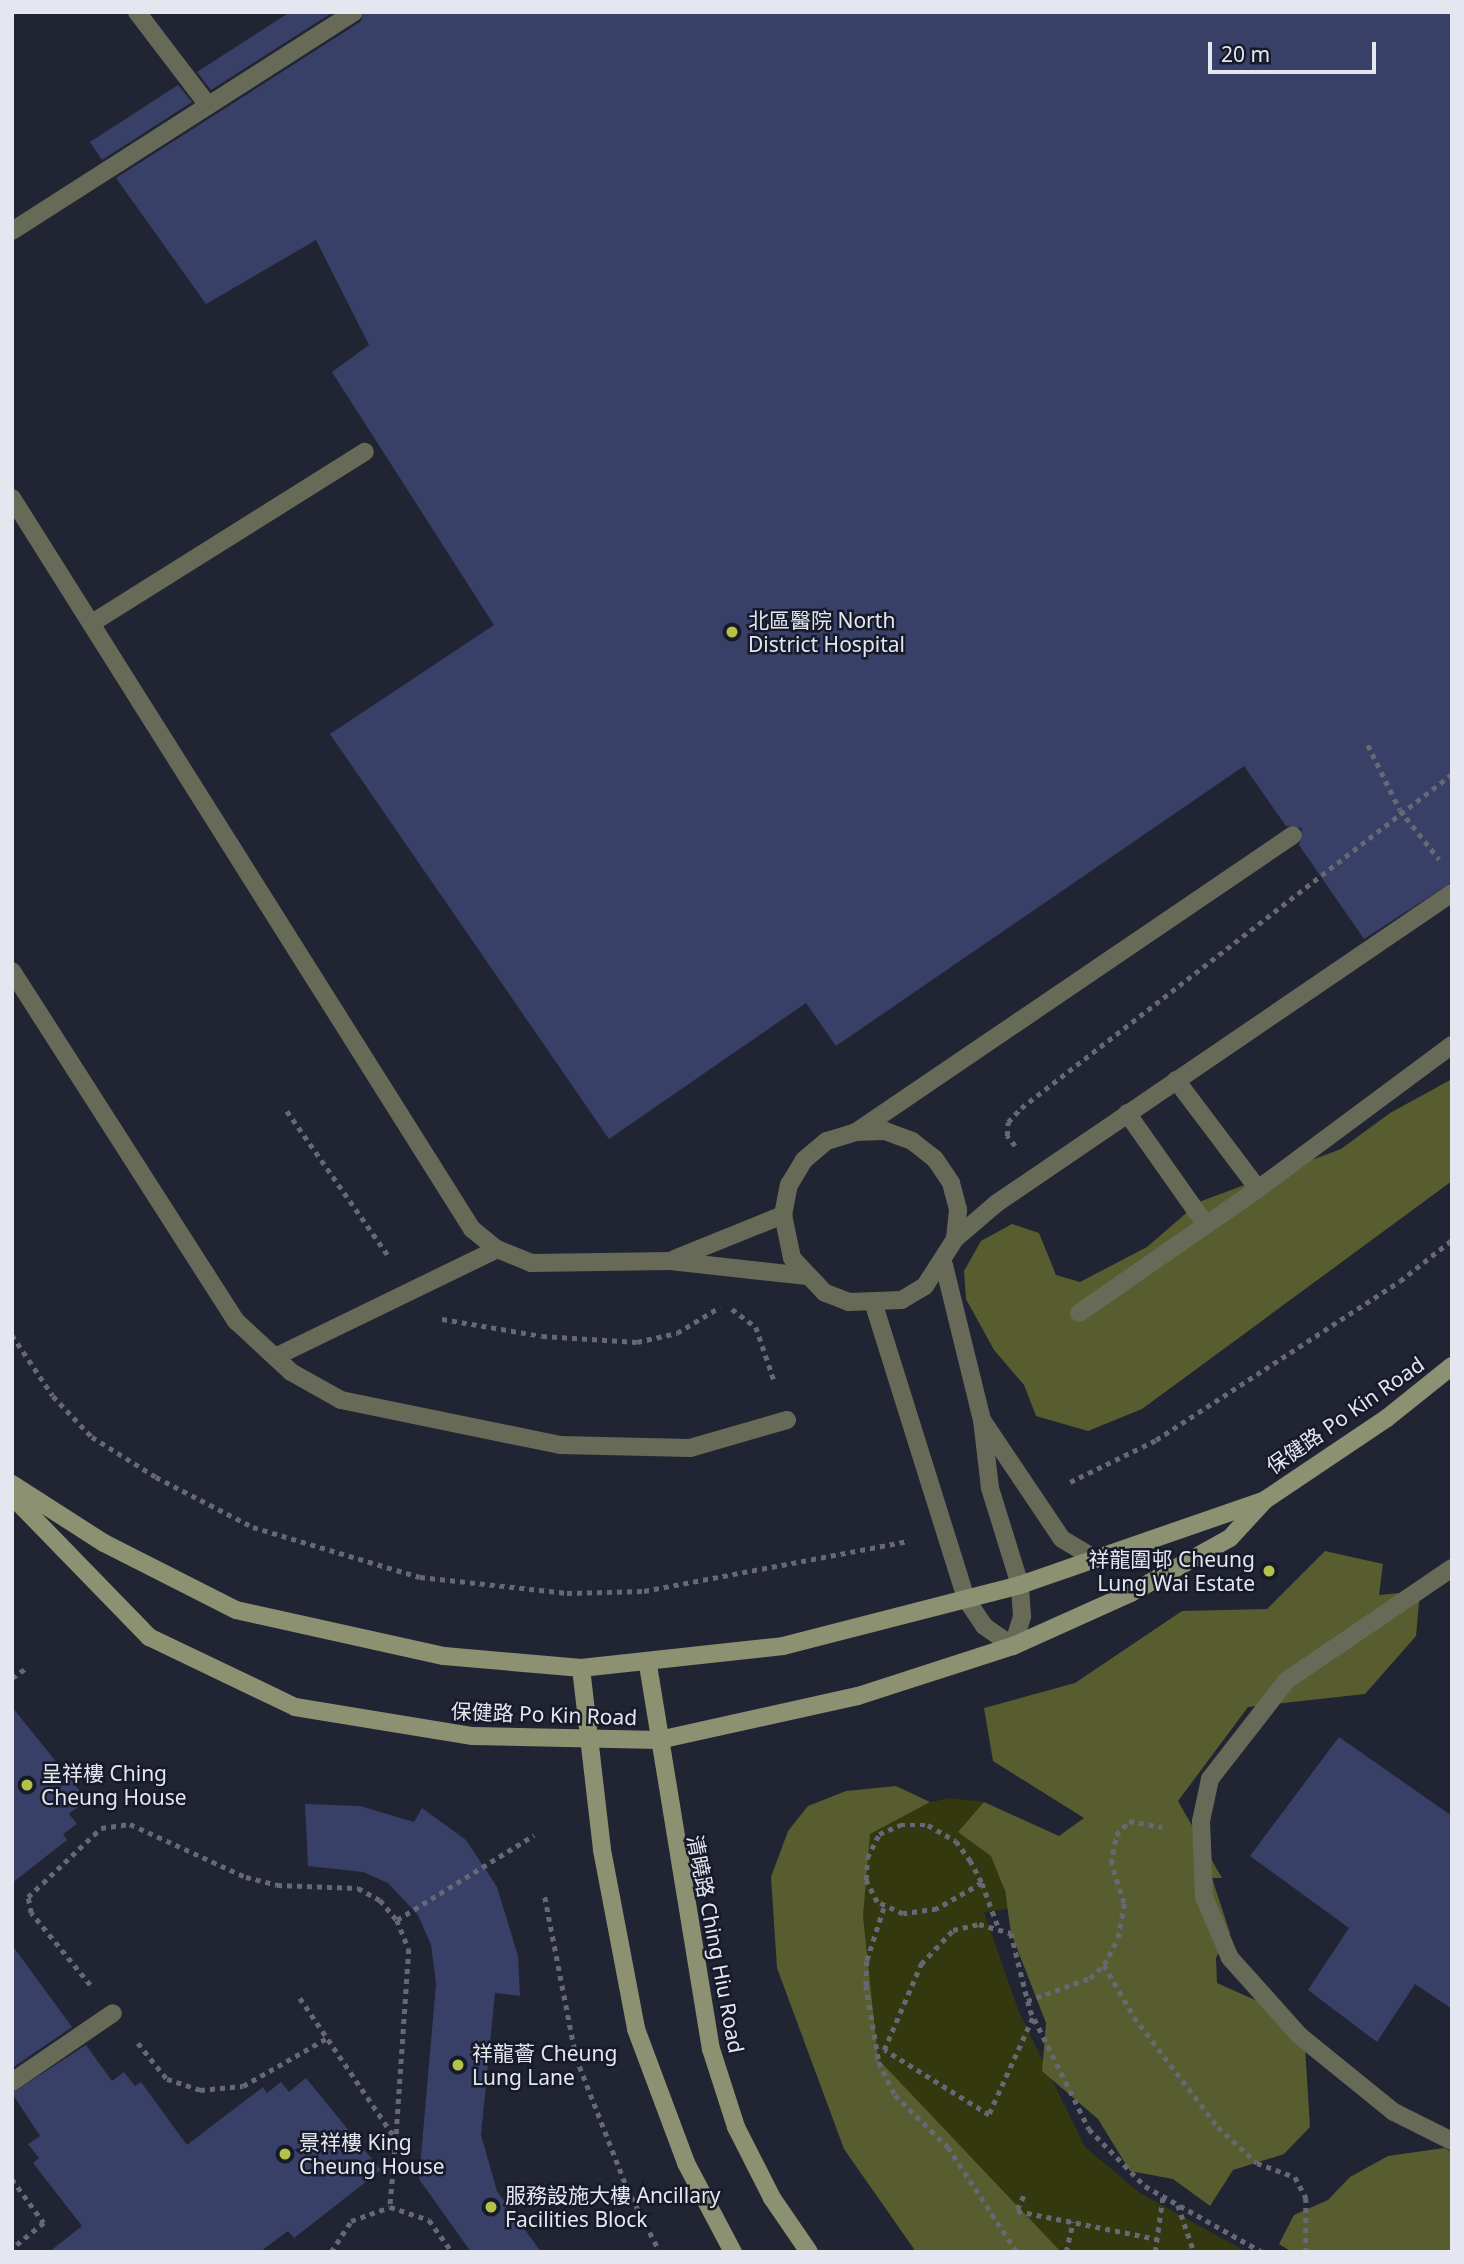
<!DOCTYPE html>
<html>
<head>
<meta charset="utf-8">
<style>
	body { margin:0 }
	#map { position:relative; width:1464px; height:2264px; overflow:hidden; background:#212432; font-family:"Noto Sans","Noto Sans SC",sans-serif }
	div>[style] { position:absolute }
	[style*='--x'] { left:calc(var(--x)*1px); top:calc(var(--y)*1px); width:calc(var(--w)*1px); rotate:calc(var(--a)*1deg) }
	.green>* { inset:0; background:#33380e }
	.forest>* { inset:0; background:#575d2e }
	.building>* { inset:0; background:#384068 }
	.path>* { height:4.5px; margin-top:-2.25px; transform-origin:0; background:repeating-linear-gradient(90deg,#666875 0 5px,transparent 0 10px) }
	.lane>* { height:18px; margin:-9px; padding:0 9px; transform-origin:9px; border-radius:9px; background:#676a56 }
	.secondary>* { height:18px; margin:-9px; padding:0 9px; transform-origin:9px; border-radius:9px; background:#8c9171 }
	.dots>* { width:19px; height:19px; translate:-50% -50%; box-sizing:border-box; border:4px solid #171a28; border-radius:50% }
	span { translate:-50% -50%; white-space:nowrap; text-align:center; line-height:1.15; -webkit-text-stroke:5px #171a28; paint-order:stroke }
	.poi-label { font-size:21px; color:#e4e6f0 }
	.left { translate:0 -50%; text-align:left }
	.right { translate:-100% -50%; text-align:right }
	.street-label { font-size:21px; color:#e4e6f0 }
	.frame { position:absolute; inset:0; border:14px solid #e4e6f0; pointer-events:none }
	.scale { position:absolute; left:1208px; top:42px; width:168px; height:32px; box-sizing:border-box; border:4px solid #e4e6f0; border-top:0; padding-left:9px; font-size:21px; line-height:24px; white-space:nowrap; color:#e4e6f0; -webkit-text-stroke:5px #171a28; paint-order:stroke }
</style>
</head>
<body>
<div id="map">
	<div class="green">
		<i style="clip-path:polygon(949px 1798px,984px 1802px,1008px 1909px,984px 1912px,1019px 2012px,1085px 2147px,1140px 2193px,1247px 2252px,999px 2252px,879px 2062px,845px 1907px,860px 1830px,897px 1810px)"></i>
	</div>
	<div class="forest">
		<i style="clip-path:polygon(1452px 1079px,1452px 1181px,1142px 1409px,1088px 1431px,1036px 1416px,1024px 1385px,994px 1350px,966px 1299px,964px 1271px,981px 1241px,1012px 1224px,1039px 1233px,1056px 1275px,1080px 1282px,1147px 1247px,1199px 1202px,1341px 1149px,1390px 1113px)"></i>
		<i style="clip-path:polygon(1325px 1551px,1383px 1564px,1379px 1595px,1420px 1591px,1416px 1636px,1365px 1694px,1248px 1707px,1178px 1801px,1222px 1878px,1212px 1878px,1230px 1933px,1216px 1958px,1217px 1983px,1262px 2003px,1305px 2047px,1310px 2127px,1284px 2154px,1233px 2170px,1210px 2206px,1173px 2179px,1130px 2171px,1098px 2119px,1042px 2071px,1046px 2023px,1011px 1933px,1005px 1891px,991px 1856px,958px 1832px,984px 1802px,1059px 1836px,1084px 1818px,993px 1761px,984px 1708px,1075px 1683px,1182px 1611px,1267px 1609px)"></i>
		<i style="clip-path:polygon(896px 1786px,930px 1802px,870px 1834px,863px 1916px,878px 2059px,1061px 2252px,916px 2252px,844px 2149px,777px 1968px,771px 1877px,788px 1831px,808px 1806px,846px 1791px)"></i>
		<i style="clip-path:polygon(1444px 2148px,1452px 2152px,1452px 2252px,1292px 2252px,1279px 2244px,1294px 2215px,1328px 2200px,1350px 2177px,1388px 2156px)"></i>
	</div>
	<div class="building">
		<i style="clip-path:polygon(290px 12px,333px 12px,211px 90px,197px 72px)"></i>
		<i style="clip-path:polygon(365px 12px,1452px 12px,1452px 882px,1364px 939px,1299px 845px,1302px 828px,1286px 826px,1244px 766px,836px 1046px,806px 1003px,609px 1139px,330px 734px,494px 625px,332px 372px,369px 345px,316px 240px,206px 304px,116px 178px,360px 22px)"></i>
		<i style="clip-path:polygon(178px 85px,192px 102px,102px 160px,90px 142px)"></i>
		<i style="clip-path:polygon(12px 1707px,87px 1800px,69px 1814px,77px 1824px,63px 1834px,67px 1840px,12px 1883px)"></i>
		<i style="clip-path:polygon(1339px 1737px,1452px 1816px,1452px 2009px,1415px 1984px,1377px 2042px,1308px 1990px,1349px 1928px,1250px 1856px)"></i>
		<i style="clip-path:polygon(305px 1804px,360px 1806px,414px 1822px,422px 1808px,466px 1840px,497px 1887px,518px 1956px,520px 1996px,495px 1993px,481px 2135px,497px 2191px,541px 2252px,471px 2252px,419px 2179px,436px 1984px,431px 1945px,418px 1915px,388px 1883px,363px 1872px,308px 1866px)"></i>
		<i style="clip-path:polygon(12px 1945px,72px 2027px,12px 2068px)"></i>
		<i style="clip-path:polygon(86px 2045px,112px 2081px,124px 2072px,135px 2086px,141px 2082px,187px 2145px,263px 2087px,267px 2093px,281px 2082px,289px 2092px,306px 2078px,381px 2170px,294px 2238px,288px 2231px,260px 2252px,49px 2252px,82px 2226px,33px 2163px,39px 2158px,28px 2144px,40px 2136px,12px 2093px)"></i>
	</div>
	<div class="path">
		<i style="--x:1368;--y:745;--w:72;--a:63.8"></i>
		<i style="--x:1400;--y:810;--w:63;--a:51.5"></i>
		<i style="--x:287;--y:1111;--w:179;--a:55"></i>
		<i style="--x:1015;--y:1146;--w:13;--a:-129"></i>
		<i style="--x:1007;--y:1136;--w:14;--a:-86"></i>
		<i style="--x:1008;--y:1122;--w:19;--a:-47"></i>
		<i style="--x:1021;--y:1108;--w:545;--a:-37.77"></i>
		<i style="--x:732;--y:1309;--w:30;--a:37"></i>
		<i style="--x:756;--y:1327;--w:59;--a:71.3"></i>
		<i style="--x:442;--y:1319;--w:101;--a:9.6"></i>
		<i style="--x:542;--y:1336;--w:95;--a:3.6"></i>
		<i style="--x:637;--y:1342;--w:41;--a:-12.7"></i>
		<i style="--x:677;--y:1333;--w:50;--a:-31.2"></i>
		<i style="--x:12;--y:1335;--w:73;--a:56.1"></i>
		<i style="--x:53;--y:1396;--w:57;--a:46.4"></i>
		<i style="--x:92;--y:1437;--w:75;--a:32"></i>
		<i style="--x:156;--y:1477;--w:109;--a:27.3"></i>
		<i style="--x:253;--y:1527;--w:174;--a:16.7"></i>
		<i style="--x:420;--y:1577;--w:148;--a:6.2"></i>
		<i style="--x:567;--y:1593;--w:77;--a:-1.5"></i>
		<i style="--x:644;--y:1591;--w:269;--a:-10.7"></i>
		<i style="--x:1070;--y:1482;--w:96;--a:-26"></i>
		<i style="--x:1156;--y:1440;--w:291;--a:-33.1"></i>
		<i style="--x:1400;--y:1281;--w:66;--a:-38.3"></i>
		<i style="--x:12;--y:1678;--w:16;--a:-35"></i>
		<i style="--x:982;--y:1883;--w:52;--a:150"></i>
		<i style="--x:937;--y:1909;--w:34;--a:172"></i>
		<i style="--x:903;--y:1914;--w:29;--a:-155"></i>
		<i style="--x:877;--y:1902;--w:25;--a:-117"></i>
		<i style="--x:866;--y:1880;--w:22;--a:-87"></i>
		<i style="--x:867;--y:1858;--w:27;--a:-63"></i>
		<i style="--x:879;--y:1834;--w:23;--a:-23"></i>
		<i style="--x:900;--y:1825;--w:28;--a:0"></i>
		<i style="--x:928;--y:1825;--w:32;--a:30"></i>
		<i style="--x:956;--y:1841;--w:24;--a:54"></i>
		<i style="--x:970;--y:1860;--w:26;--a:62"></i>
		<i style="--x:982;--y:1883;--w:49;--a:69.7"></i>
		<i style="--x:545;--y:1897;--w:163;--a:79"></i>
		<i style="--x:576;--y:2057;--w:141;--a:68.7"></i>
		<i style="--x:627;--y:2188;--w:72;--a:62.7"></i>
		<i style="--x:884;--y:1908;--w:56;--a:107.8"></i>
		<i style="--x:867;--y:1961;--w:24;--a:92"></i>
		<i style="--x:866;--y:1985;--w:78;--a:80.4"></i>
		<i style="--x:879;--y:2062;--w:37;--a:64"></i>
		<i style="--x:895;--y:2095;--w:74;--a:44.5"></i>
		<i style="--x:948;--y:2147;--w:126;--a:56.7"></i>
		<i style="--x:397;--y:1920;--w:161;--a:-31.8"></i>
		<i style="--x:1104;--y:1965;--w:60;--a:60"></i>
		<i style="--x:1134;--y:2017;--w:138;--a:52.6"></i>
		<i style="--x:1218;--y:2127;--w:53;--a:42.7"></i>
		<i style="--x:1257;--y:2163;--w:40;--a:20.2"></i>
		<i style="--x:1295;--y:2177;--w:24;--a:62"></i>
		<i style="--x:1306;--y:2198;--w:54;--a:90"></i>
		<i style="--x:90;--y:1985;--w:93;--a:-129.3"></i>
		<i style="--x:31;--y:1913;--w:16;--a:-101"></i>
		<i style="--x:28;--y:1897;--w:100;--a:-43.4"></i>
		<i style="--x:101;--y:1828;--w:29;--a:-8"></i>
		<i style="--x:130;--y:1824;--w:128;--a:24.6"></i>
		<i style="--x:246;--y:1877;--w:32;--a:14"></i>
		<i style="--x:277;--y:1885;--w:81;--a:2.1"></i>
		<i style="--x:358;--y:1888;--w:25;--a:29"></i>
		<i style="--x:380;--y:1900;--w:26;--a:50"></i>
		<i style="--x:397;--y:1920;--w:31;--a:68"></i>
		<i style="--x:409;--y:1949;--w:190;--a:93.9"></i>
		<i style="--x:300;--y:1998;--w:171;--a:55.8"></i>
		<i style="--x:396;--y:2139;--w:68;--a:95"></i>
		<i style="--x:1027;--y:2001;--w:67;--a:-20.1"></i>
		<i style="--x:1090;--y:1978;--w:19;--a:-43"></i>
		<i style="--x:1104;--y:1965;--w:30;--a:-63"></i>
		<i style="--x:1118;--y:1938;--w:36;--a:-80"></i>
		<i style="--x:1124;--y:1903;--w:41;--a:-108.4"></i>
		<i style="--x:1111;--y:1864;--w:29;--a:-80"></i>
		<i style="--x:1116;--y:1835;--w:19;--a:-47"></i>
		<i style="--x:1129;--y:1821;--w:34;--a:10"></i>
		<i style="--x:1033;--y:2018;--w:107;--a:114.4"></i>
		<i style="--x:989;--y:2115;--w:123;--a:-148.2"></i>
		<i style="--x:884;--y:2050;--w:94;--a:-66.7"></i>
		<i style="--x:921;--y:1964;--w:47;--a:-46.7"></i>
		<i style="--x:953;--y:1930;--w:27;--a:-13"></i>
		<i style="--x:979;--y:1924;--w:33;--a:16"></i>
		<i style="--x:1011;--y:1933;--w:79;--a:76.1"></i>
		<i style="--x:1030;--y:2010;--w:133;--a:63.6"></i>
		<i style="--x:1089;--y:2129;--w:80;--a:45.5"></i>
		<i style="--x:1145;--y:2186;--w:134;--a:29.4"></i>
		<i style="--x:138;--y:2043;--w:46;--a:51.1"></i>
		<i style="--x:167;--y:2079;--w:35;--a:18"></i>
		<i style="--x:200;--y:2090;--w:43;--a:-5.3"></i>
		<i style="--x:243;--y:2086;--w:97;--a:-29.7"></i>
		<i style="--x:12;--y:2179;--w:54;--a:54"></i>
		<i style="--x:44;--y:2223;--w:41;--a:140.9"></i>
		<i style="--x:1024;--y:2196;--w:17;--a:115"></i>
		<i style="--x:1017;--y:2211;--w:143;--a:11.3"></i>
		<i style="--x:1178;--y:2205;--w:50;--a:71.2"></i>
		<i style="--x:331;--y:2252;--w:37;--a:-57"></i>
		<i style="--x:351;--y:2221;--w:41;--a:-19.7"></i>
		<i style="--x:390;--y:2207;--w:41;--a:18.4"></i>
		<i style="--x:429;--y:2220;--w:39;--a:54"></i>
		<i style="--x:1066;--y:2252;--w:31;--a:-77"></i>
		<i style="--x:1155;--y:2252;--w:58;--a:-82"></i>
	</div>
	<div class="lane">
		<i style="--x:137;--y:12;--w:116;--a:52.7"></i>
		<i style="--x:12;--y:231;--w:406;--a:-32.6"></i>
		<i style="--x:12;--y:498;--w:864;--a:57.82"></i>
		<i style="--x:472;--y:1229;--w:32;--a:39"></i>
		<i style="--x:497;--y:1249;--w:37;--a:22"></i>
		<i style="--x:531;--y:1263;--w:139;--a:-0.8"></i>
		<i style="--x:670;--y:1261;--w:136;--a:6.3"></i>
		<i style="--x:92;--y:623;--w:322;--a:-32.1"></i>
		<i style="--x:12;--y:971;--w:416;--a:57.4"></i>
		<i style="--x:236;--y:1321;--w:75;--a:42.8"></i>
		<i style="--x:291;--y:1372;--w:57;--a:29.2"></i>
		<i style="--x:341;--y:1400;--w:224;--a:11.6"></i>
		<i style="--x:560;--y:1445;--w:130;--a:1.3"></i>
		<i style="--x:690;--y:1448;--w:101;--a:-16.1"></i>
		<i style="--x:1176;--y:1080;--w:136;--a:53"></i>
		<i style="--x:1127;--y:1113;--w:137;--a:54.8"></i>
		<i style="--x:856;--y:1132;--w:29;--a:-2"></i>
		<i style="--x:885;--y:1131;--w:29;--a:20"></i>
		<i style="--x:912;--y:1141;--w:29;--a:38"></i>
		<i style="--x:935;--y:1159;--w:29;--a:56"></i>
		<i style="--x:951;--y:1183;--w:28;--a:75"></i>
		<i style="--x:958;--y:1210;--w:29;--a:96"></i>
		<i style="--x:955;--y:1239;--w:56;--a:122.6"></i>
		<i style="--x:925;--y:1286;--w:27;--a:149"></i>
		<i style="--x:902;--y:1300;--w:53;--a:177.8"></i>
		<i style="--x:849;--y:1302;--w:26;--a:-159"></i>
		<i style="--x:825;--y:1293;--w:48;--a:-133.3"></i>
		<i style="--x:792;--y:1258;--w:44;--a:-101.8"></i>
		<i style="--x:783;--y:1215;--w:31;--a:-79"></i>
		<i style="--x:789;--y:1185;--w:29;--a:-59"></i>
		<i style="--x:804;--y:1160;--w:30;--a:-40"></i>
		<i style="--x:827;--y:1141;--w:30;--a:-17"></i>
		<i style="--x:856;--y:1132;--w:528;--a:-34.2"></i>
		<i style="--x:955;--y:1239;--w:55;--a:-40.6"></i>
		<i style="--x:997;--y:1203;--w:551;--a:-34.27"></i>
		<i style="--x:674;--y:1259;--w:118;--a:-22"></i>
		<i style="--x:874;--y:1305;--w:308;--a:72.6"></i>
		<i style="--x:966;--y:1599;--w:32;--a:56"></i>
		<i style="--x:984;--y:1626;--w:35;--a:35"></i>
		<i style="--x:1013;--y:1646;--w:31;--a:-73"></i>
		<i style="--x:1022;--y:1616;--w:31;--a:-94"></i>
		<i style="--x:1020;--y:1585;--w:102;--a:-107.2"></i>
		<i style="--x:990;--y:1488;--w:68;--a:-96.7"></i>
		<i style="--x:982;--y:1420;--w:160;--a:-103.8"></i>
		<i style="--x:1079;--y:1313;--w:218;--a:-34.7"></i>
		<i style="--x:1258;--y:1189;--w:242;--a:-36.6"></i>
		<i style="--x:275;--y:1357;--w:247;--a:-25.9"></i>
		<i style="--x:982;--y:1420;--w:143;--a:56.1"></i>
		<i style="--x:1062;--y:1539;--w:39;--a:31"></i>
		<i style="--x:1452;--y:1568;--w:199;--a:145.8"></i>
		<i style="--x:1287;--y:1680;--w:125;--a:127.9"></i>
		<i style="--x:1210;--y:1779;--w:43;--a:102.1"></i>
		<i style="--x:1201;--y:1821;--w:76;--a:87.7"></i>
		<i style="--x:1204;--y:1897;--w:66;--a:66.9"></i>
		<i style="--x:1230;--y:1958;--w:105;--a:48.1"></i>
		<i style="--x:1300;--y:2036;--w:121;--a:39"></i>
		<i style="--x:1394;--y:2112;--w:65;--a:26.6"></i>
		<i style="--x:12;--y:2082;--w:122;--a:-34.3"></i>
	</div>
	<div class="secondary">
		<i style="--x:12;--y:1484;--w:109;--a:32.7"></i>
		<i style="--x:104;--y:1543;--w:148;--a:26.9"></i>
		<i style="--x:236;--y:1610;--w:213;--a:12.5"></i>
		<i style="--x:444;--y:1656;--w:138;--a:5"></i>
		<i style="--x:581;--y:1668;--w:203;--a:-6.2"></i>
		<i style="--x:783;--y:1646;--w:245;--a:-14.4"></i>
		<i style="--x:1020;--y:1585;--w:256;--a:-19.1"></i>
		<i style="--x:12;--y:1496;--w:197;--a:45.8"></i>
		<i style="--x:149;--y:1637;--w:162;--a:25.6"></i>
		<i style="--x:295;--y:1707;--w:180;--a:9.3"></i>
		<i style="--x:473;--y:1736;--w:186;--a:1.2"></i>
		<i style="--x:659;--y:1740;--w:204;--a:-12.5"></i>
		<i style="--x:858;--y:1696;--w:163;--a:-17.9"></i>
		<i style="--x:1013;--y:1646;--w:129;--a:-24.2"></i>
		<i style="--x:1131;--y:1593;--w:113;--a:-29.1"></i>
		<i style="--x:1230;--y:1538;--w:52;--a:-47.4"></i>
		<i style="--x:1265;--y:1500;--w:147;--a:-33.9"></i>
		<i style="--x:1387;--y:1418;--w:83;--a:-38.7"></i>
		<i style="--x:648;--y:1665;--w:389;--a:80.7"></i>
		<i style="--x:711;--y:2049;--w:82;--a:72.2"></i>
		<i style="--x:736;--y:2127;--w:80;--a:63.1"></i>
		<i style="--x:772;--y:2198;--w:65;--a:55.6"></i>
		<i style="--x:581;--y:1668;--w:183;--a:83.4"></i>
		<i style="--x:602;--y:1850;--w:182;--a:79.2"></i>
		<i style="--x:636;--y:2029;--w:143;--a:69.5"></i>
		<i style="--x:686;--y:2163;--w:101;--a:62.2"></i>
	</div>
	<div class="dots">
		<i style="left:732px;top:632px;background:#b4c24a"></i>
		<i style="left:1269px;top:1571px;background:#b4c24a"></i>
		<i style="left:27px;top:1785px;background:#b4c24a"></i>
		<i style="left:458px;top:2065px;background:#b4c24a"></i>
		<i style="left:285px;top:2154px;background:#b4c24a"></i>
		<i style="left:491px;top:2207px;background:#b4c24a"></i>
	</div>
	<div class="poi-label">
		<span class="left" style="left:748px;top:632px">北區醫院 North<br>District Hospital</span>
		<span class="right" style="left:1255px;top:1571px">祥龍圍邨 Cheung<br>Lung Wai Estate</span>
		<span class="left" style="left:41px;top:1785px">呈祥樓 Ching<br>Cheung House</span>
		<span class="left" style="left:472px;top:2065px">祥龍薈 Cheung<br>Lung Lane</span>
		<span class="left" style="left:299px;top:2154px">景祥樓 King<br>Cheung House</span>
		<span class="left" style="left:505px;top:2207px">服務設施大樓 Ancillary<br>Facilities Block</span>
	</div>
	<div class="street-label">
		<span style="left:1345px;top:1415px;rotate:-35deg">保健路 Po Kin Road</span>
		<span style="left:544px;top:1714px;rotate:2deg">保健路 Po Kin Road</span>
		<span style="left:716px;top:1944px;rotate:79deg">清曉路 Ching Hiu Road</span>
	</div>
	<div class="frame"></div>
	<div class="scale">20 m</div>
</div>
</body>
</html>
